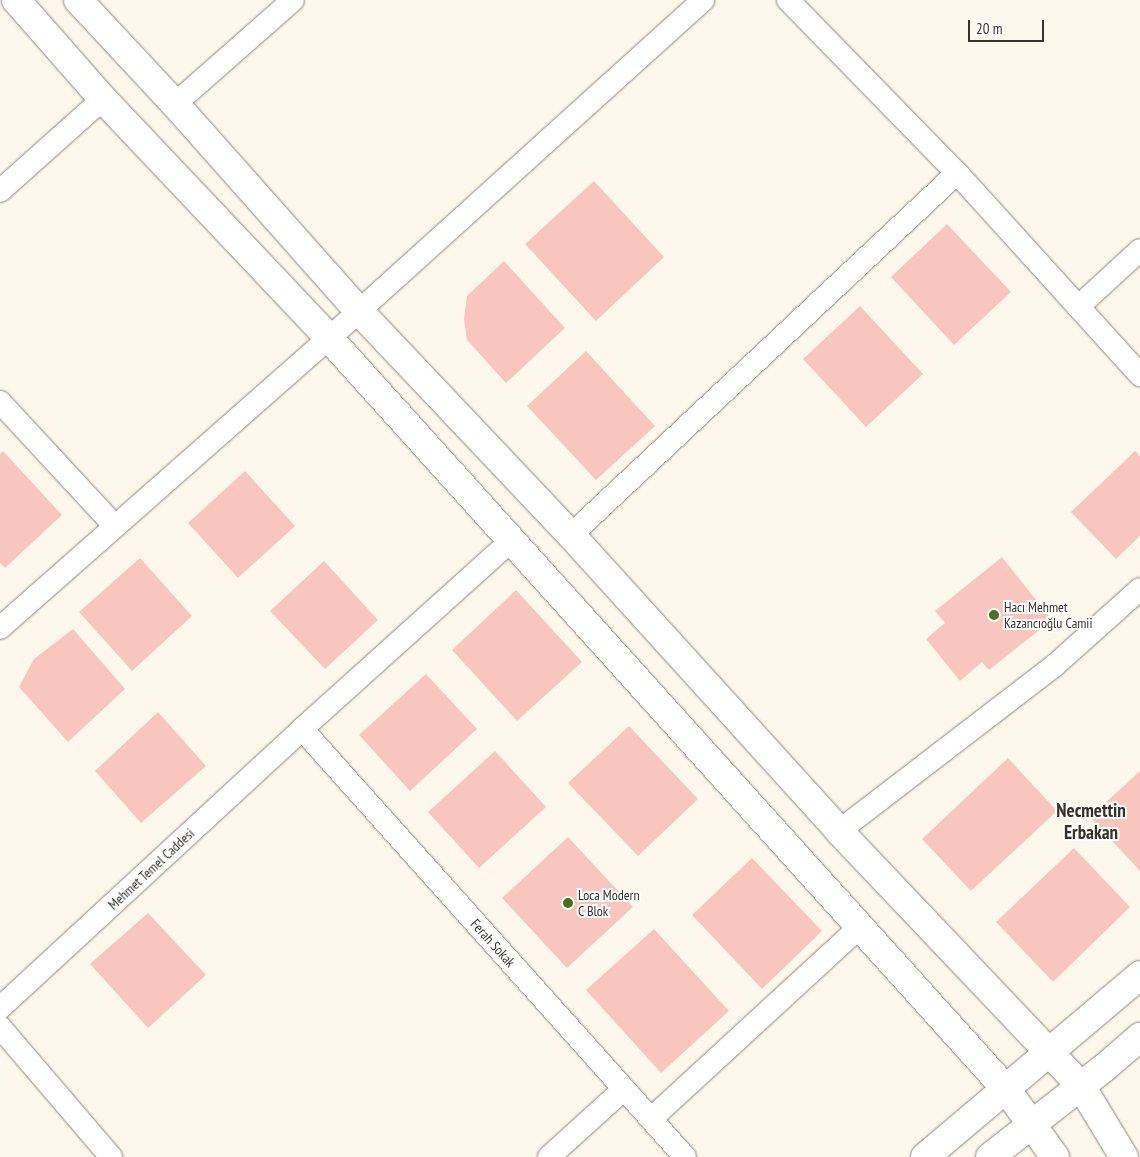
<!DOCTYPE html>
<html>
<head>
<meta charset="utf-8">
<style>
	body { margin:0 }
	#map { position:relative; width:1140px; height:1157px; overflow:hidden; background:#fef7eb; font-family:"PT Sans Narrow",sans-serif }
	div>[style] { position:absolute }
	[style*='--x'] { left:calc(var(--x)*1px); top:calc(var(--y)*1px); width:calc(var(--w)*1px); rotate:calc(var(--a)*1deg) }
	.building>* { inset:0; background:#f8c5bf }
	.roads { filter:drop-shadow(0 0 1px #8e877c) drop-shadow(0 0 1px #8e877c) }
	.minor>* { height:22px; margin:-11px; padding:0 11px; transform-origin:11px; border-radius:11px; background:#fff }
	.tertiary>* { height:28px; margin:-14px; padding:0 14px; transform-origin:14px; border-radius:14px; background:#fff }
	.dots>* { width:14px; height:14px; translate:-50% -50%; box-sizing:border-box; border:2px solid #fff; border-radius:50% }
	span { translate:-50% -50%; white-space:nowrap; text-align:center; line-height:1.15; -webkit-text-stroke:4px #fff; paint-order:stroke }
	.poi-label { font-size:14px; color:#37342f }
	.left { translate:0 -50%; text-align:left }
	.street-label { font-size:14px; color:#37342f }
	.district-label { font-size:19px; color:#373128; font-weight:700 }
	.scale { position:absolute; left:968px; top:20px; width:76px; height:22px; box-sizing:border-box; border:2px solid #37342f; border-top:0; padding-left:6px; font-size:15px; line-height:18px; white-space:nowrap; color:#37342f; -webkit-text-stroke:4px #fff; paint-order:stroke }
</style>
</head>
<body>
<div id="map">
	<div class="building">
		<i style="clip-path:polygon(594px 181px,664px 257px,596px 321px,525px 244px)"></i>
		<i style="clip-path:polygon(947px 224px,1011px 292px,954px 345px,891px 277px)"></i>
		<i style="clip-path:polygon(504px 261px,565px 328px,506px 383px,467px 340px,464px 319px,467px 296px)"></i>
		<i style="clip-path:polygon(860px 306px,923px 374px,866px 427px,803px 359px)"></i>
		<i style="clip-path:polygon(586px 351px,655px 426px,596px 480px,527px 406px)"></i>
		<i style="clip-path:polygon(3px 451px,62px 515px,5px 568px,0 563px,0 454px)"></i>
		<i style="clip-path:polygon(1135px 451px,1140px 456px,1140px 536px,1116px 559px,1071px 512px)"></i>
		<i style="clip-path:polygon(245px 471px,295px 526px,238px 578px,188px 523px)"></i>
		<i style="clip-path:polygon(1002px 557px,1052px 620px,989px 670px,982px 662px,960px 681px,926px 639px,945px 623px,935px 611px)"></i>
		<i style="clip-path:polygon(140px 558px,192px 616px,132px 671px,79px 612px)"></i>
		<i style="clip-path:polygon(324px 561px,378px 620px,325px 669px,270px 611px)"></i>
		<i style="clip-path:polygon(516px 590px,582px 662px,517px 721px,452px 650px)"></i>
		<i style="clip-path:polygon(73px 629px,125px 689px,68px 742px,19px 687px,34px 659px)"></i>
		<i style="clip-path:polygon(426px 674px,477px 729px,410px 791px,359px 735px)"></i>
		<i style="clip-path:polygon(158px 712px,206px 766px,141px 823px,95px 771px)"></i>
		<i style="clip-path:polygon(629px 726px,698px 799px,638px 856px,568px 783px)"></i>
		<i style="clip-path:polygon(495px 751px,546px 807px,479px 868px,428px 812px)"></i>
		<i style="clip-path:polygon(1008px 758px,1057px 811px,971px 891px,922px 839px)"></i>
		<i style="clip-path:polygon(1140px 771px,1140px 871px,1090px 817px)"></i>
		<i style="clip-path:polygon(568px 837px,633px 907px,567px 968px,502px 898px)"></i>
		<i style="clip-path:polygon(1074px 848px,1130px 907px,1053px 982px,996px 922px)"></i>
		<i style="clip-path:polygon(752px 858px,822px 931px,762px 989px,692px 915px)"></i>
		<i style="clip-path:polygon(148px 913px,206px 975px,148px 1028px,90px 964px)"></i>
		<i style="clip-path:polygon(654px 929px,729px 1011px,661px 1073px,586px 990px)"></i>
	</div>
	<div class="roads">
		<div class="minor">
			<i style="--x:788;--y:0;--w:242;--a:45.7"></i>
			<i style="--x:957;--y:173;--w:273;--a:47.8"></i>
			<i style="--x:175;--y:104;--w:157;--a:-41.4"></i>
			<i style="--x:0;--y:191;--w:138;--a:-41.8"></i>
			<i style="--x:1078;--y:307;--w:84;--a:-42.6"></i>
			<i style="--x:0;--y:402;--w:169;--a:47.2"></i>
			<i style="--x:571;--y:535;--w:529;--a:-43.16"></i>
			<i style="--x:0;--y:628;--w:479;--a:-41.4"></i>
			<i style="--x:359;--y:311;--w:464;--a:-42.1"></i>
			<i style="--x:302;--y:729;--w:574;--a:48.18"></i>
			<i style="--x:839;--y:831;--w:271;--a:-37.5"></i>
			<i style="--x:1054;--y:666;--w:115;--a:-41.8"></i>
			<i style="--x:0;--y:1008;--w:411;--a:-42.7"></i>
			<i style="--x:302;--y:729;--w:281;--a:-42"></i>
			<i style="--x:0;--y:1027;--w:171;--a:49.5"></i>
			<i style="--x:651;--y:1119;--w:282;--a:-42.6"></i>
			<i style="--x:549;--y:1157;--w:101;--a:-42.2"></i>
		</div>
		<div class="tertiary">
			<i style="--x:16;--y:0;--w:132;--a:48.7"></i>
			<i style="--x:103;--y:99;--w:328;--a:46.6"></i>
			<i style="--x:328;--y:337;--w:1013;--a:47.96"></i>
			<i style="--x:1006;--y:1089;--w:84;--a:54.2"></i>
			<i style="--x:78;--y:0;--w:142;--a:47"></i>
			<i style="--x:175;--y:104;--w:277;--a:48.4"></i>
			<i style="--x:359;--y:311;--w:308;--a:46.6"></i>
			<i style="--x:571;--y:535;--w:399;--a:47.8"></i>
			<i style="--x:839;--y:831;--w:352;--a:46.5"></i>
			<i style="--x:1081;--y:1086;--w:83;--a:58.8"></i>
			<i style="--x:925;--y:1157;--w:282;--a:-40.2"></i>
			<i style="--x:990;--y:1157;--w:145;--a:-38"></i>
			<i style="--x:1104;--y:1068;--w:48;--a:-40.7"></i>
		</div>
	</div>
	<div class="dots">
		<i style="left:994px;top:615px;background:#506c20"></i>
		<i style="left:568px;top:903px;background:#506c20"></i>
	</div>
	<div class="poi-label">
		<span class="left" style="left:1004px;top:615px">Hacı Mehmet<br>Kazancıoğlu Camii</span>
		<span class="left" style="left:578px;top:903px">Loca Modern<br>C Blok</span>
	</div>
	<div class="street-label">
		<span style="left:151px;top:869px;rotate:-43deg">Mehmet Temel Caddesi</span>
		<span style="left:493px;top:943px;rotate:48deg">Ferah Sokak</span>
	</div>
	<div class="district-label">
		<span style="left:1091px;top:822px">Necmettin<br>Erbakan</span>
	</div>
	<div class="scale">20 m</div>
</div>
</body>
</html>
